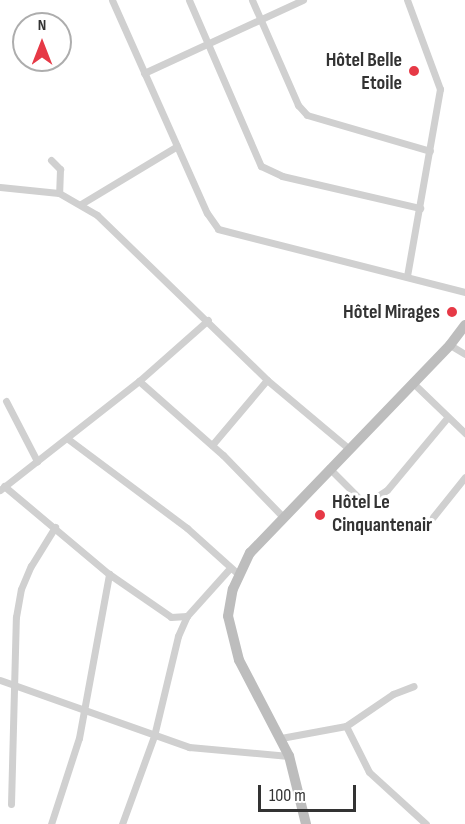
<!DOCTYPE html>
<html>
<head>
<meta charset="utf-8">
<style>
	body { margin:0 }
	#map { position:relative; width:465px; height:824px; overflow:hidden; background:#fff; font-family:"Sofia Sans Condensed",sans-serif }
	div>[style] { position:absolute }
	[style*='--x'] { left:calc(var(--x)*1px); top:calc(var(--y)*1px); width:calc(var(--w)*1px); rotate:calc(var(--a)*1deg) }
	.street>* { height:7px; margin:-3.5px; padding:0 3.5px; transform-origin:3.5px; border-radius:3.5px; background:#d0d0d0 }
	.secondary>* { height:10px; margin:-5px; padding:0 5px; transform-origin:5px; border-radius:5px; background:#bdbdbd }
	.dots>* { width:16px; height:16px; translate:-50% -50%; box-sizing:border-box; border:3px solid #fff; border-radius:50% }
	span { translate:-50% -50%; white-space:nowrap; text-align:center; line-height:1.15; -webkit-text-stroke:6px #fff; paint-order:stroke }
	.poi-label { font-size:20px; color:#333; font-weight:700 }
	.right { translate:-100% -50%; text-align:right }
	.left { translate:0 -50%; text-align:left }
	.north { position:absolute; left:12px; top:12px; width:60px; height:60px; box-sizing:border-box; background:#fff; border:2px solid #adadad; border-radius:50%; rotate:0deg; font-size:16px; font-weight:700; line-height:24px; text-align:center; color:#333 }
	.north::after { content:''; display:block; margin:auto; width:21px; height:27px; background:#e63946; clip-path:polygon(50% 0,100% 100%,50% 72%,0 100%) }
	.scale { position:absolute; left:258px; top:785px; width:98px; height:27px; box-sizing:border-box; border:3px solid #333; border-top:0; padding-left:8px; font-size:18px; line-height:21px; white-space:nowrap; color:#333; -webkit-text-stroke:4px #fff; paint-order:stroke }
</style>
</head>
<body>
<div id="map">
	<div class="street">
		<i style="--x:112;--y:0;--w:233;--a:66"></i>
		<i style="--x:207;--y:213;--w:19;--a:55"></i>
		<i style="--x:218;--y:229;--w:255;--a:14.3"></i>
		<i style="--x:189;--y:0;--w:181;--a:66.6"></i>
		<i style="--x:261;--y:166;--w:23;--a:25"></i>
		<i style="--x:282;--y:176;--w:142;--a:13.1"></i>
		<i style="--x:252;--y:0;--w:115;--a:66.3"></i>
		<i style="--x:298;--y:105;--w:13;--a:48"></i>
		<i style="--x:307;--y:115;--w:128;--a:16.3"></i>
		<i style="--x:144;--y:73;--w:175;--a:-24.7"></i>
		<i style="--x:51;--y:160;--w:13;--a:45"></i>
		<i style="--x:60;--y:169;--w:24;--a:92"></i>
		<i style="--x:0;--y:187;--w:59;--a:5.8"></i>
		<i style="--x:59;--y:193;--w:44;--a:30.1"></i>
		<i style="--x:97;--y:215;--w:237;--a:44.1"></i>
		<i style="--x:267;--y:380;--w:106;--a:40"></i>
		<i style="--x:81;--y:204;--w:112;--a:-31.1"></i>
		<i style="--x:407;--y:276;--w:190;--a:-80"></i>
		<i style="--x:440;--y:89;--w:95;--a:-110.3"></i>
		<i style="--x:450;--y:345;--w:17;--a:31"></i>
		<i style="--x:139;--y:381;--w:112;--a:41.4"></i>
		<i style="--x:223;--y:455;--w:86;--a:45.9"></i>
		<i style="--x:412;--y:382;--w:74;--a:43.9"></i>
		<i style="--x:6;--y:401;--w:68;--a:62.7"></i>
		<i style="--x:68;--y:439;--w:149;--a:36.8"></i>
		<i style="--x:187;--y:528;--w:69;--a:42"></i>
		<i style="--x:212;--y:445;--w:85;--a:-49.8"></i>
		<i style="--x:329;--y:468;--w:44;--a:45"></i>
		<i style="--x:360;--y:499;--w:15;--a:-4"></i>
		<i style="--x:375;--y:498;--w:14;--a:-34"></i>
		<i style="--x:387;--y:490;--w:94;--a:-50.2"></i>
		<i style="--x:4;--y:486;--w:137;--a:40"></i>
		<i style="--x:109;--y:574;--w:75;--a:34.7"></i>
		<i style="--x:171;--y:617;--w:16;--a:-4"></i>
		<i style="--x:0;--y:490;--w:177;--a:-38.1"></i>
		<i style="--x:139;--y:381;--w:92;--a:-41.5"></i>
		<i style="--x:433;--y:517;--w:51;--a:-51.3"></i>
		<i style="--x:0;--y:680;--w:201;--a:19.5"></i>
		<i style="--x:189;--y:747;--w:100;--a:5.1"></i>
		<i style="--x:346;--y:726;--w:51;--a:63.4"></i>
		<i style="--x:369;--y:772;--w:77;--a:42.4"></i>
		<i style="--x:281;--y:738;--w:66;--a:-10.5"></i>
		<i style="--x:346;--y:726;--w:57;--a:-34.2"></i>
		<i style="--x:393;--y:694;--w:22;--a:-21"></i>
		<i style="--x:11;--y:804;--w:187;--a:-88.5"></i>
		<i style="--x:16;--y:617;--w:28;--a:-80"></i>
		<i style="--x:21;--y:589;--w:25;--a:-67"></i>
		<i style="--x:31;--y:566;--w:46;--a:-58.4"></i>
		<i style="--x:51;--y:824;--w:90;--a:-72"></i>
		<i style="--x:79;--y:738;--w:167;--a:-79.6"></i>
		<i style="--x:122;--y:824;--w:94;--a:-70"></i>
		<i style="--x:154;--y:736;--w:103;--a:-76.5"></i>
		<i style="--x:178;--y:636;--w:22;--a:-66"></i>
		<i style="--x:187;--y:616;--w:64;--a:-48.1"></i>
	</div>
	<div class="secondary">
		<i style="--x:306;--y:824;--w:70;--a:-104"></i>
		<i style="--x:289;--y:756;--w:108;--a:-117.5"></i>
		<i style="--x:239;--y:660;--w:45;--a:-104"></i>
		<i style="--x:228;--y:616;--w:27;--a:-80"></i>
		<i style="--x:233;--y:589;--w:40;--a:-65"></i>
		<i style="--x:250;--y:553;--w:289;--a:-46.1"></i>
		<i style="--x:450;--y:345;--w:25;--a:-53"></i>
	</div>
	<div class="dots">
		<i style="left:414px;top:71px;background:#e63946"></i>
		<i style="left:452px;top:312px;background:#e63946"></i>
		<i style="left:320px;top:515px;background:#e63946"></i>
	</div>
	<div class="poi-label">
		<span class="right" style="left:402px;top:72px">Hôtel Belle<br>Etoile</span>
		<span class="right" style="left:440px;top:312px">Hôtel Mirages</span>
		<span class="left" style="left:332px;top:514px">Hôtel Le<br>Cinquantenair</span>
	</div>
	<div class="north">N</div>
	<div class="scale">100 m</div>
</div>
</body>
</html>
